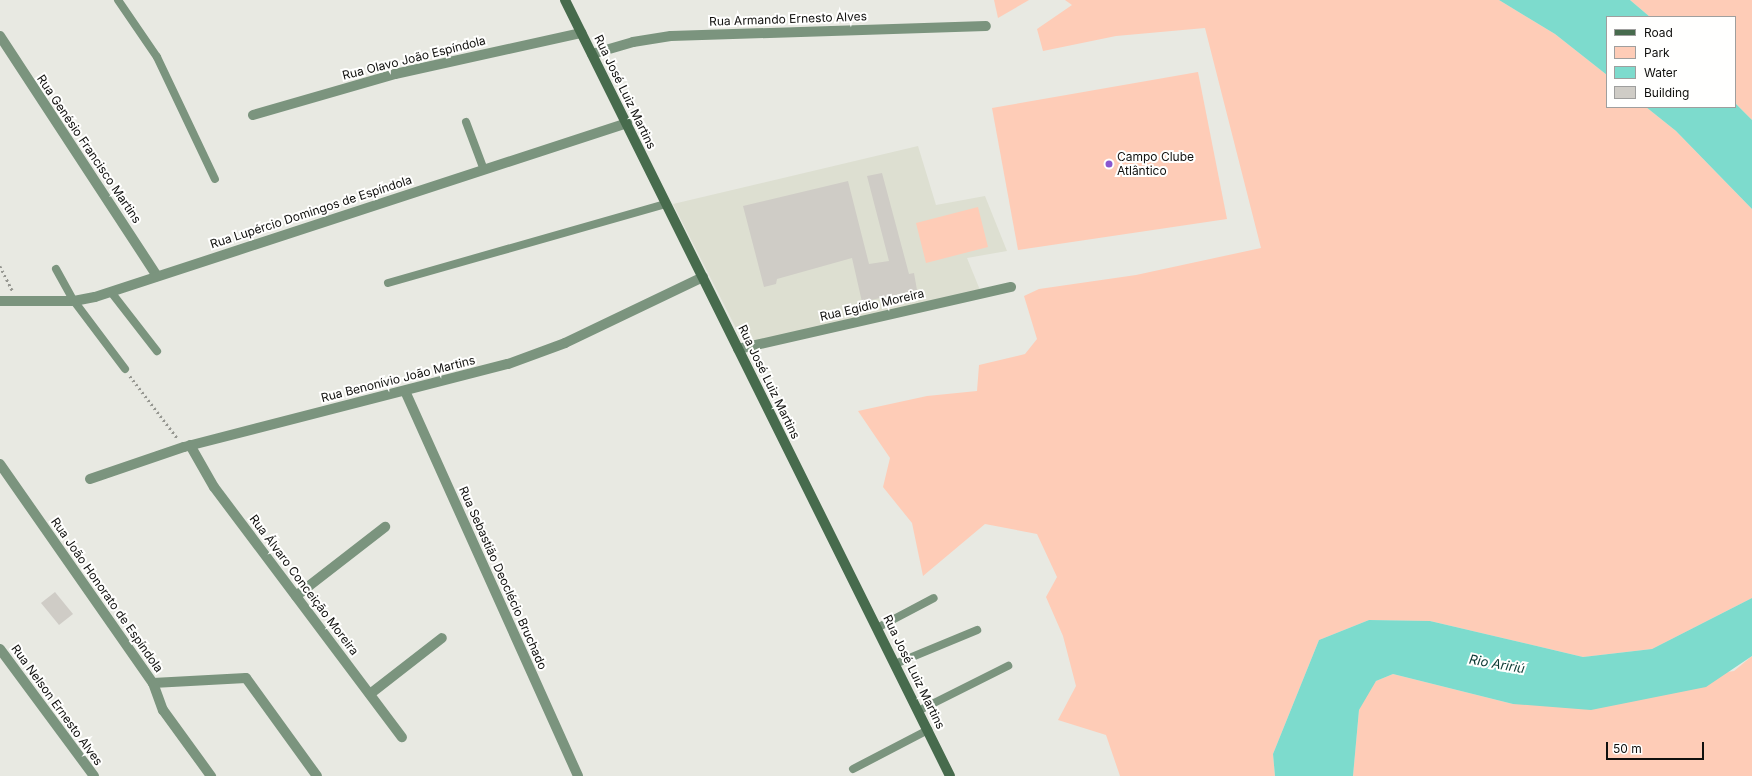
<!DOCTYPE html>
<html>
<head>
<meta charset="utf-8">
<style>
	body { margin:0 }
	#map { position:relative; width:1752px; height:776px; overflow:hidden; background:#e8e9e2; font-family:Inter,sans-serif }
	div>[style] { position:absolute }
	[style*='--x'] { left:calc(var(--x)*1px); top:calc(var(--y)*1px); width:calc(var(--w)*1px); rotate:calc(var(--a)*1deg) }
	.built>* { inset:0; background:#dddfd1 }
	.green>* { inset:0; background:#feccb7 }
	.water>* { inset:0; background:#7ddbcd }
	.building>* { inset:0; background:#cfccc6 }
	.path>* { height:2.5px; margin-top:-1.25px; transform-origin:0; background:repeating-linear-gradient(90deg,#969791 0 2px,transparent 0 5px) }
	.lane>* { height:8px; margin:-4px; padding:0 4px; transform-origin:4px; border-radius:4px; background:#7b947e }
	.street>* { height:10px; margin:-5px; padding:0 5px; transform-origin:5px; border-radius:5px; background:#7b947e }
	.secondary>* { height:10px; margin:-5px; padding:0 5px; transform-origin:5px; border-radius:5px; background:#476b4d }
	.dots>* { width:11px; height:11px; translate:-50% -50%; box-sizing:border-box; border:2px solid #fffffe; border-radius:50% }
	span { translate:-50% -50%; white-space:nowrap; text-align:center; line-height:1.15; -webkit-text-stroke:4px #fffffe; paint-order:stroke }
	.street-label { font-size:12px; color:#10100e }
	.poi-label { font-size:12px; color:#10100e }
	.left { translate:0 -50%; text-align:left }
	.water-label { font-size:13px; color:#0b3933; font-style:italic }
	.legend { position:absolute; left:1606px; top:16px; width:130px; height:92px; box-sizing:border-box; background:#fffffe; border:1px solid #9f9f9e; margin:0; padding:5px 7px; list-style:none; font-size:12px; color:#10100e }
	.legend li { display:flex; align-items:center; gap:8px; height:20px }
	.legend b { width:20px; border:1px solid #9f9f9e }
	.scale { position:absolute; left:1606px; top:742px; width:98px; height:18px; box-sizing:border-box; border:2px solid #10100e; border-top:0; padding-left:5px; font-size:12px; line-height:14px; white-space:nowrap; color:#10100e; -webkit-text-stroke:3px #fffffe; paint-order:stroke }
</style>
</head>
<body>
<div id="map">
	<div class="built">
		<i style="clip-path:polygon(918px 146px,936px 205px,985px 196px,1007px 251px,967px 258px,980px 290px,745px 346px,673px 204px)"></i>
	</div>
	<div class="green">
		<i style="clip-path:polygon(994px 0,1029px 0,998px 18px)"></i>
		<i style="clip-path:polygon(1065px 0,1499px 0,1555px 34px,1607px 75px,1607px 107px,1646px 107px,1676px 131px,1752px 209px,1752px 598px,1652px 649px,1583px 657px,1430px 621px,1369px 620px,1319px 640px,1273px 754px,1275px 776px,1120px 776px,1106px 735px,1058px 720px,1076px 686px,1063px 636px,1046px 597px,1057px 577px,1037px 534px,985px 524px,923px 576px,912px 523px,883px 487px,890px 458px,858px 411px,927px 396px,977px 391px,979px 365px,1025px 354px,1037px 339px,1024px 296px,1039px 289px,1136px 275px,1261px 248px,1205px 28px,1116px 36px,1043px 51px,1037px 29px,1072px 5px)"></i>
		<i style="clip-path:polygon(1630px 0,1752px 0,1752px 120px,1735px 103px,1735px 17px,1650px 17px)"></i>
		<i style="clip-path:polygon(1198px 72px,1227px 219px,1018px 250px,992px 108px)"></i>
		<i style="clip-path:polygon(978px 207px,988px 247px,926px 263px,916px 223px)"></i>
		<i style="clip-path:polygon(1752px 656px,1752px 776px,1353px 776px,1359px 710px,1367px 691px,1376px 681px,1393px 674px,1513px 704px,1734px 671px)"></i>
	</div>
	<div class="water">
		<i style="clip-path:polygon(1499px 0,1630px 0,1650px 17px,1607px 17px,1607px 75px,1555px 34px)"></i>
		<i style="clip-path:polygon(1735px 103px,1752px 120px,1752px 209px,1676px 131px,1646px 107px,1735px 107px)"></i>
		<i style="clip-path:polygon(1752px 598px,1752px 656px,1706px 687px,1591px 710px,1513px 704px,1393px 674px,1376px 681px,1359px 710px,1353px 776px,1275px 776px,1273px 754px,1319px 640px,1369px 620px,1430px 621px,1583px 657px,1652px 649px)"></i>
	</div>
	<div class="building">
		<i style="clip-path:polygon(882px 173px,909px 274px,914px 273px,917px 290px,862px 302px,852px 258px,777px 279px,776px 284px,764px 287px,743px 206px,848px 181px,869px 264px,889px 261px,867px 176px)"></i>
		<i style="clip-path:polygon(55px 592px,73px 614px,59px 625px,41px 603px)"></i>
	</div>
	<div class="path">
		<i style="--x:0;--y:266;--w:28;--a:63"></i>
		<i style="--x:130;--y:376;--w:79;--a:52.7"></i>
	</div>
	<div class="lane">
		<i style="--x:118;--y:0;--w:69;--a:55.6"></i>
		<i style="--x:157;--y:57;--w:135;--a:64.6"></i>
		<i style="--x:466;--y:122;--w:51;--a:69.4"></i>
		<i style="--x:56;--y:269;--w:37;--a:61"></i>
		<i style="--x:74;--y:301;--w:85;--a:53.1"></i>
		<i style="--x:388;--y:283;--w:289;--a:-15.9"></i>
		<i style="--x:111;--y:292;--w:75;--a:52.1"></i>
		<i style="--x:877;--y:628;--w:64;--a:-27.8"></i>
		<i style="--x:895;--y:664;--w:89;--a:-22.5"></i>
		<i style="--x:918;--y:711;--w:101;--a:-26.6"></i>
		<i style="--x:853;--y:769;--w:85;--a:-27.5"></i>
	</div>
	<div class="street">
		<i style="--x:0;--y:36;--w:287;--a:56.8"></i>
		<i style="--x:592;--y:54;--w:43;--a:-16.3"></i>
		<i style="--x:633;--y:42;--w:38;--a:-9"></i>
		<i style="--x:671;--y:36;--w:315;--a:-1.8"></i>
		<i style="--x:253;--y:115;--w:148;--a:-16.1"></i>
		<i style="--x:395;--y:74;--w:191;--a:-12.4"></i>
		<i style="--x:0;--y:301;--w:74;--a:0"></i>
		<i style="--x:74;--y:301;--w:21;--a:-11"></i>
		<i style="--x:95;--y:297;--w:560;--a:-18.11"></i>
		<i style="--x:738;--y:349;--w:280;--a:-12.8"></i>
		<i style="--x:405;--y:391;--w:422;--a:65.8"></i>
		<i style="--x:190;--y:445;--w:48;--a:60.3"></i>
		<i style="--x:214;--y:487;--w:313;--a:53.1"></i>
		<i style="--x:0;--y:464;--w:267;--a:55.1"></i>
		<i style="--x:153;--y:683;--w:93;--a:-3.1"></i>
		<i style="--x:246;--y:678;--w:121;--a:54.1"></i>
		<i style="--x:90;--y:479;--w:99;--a:-18.8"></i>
		<i style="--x:184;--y:447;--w:334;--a:-14.4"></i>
		<i style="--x:508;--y:364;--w:61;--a:-20.2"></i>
		<i style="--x:565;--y:343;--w:153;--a:-25.6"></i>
		<i style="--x:296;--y:596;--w:113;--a:-37.8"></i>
		<i style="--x:0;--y:649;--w:158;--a:53.5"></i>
		<i style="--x:153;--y:683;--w:29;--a:70"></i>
		<i style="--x:163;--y:710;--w:82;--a:54"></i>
		<i style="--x:370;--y:694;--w:91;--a:-37.9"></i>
	</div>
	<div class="secondary">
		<i style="--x:565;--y:0;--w:866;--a:63.61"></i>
	</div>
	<div class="dots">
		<i style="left:1109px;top:164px;background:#8957d0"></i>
	</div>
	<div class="street-label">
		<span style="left:788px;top:19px;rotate:-2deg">Rua Armando Ernesto Alves</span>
		<span style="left:414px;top:58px;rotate:-14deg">Rua Olavo João Espíndola</span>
		<span style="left:625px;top:92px;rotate:64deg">Rua José Luiz Martins</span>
		<span style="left:89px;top:149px;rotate:56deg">Rua Genésio Francisco Martins</span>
		<span style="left:311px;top:212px;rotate:-18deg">Rua Lupércio Domingos de Espíndola</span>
		<span style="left:872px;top:305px;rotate:-13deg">Rua Egídio Moreira</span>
		<span style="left:398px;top:379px;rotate:-14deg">Rua Benonívio João Martins</span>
		<span style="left:769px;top:382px;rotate:64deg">Rua José Luiz Martins</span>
		<span style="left:503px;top:578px;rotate:66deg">Rua Sebastião Deoclécio Bruchado</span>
		<span style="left:304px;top:585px;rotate:53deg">Rua Álvaro Conceição Moreira</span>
		<span style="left:107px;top:595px;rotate:55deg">Rua João Honorato de Espíndola</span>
		<span style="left:914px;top:672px;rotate:64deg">Rua José Luiz Martins</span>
		<span style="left:57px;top:705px;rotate:54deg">Rua Nelson Ernesto Alves</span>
	</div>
	<div class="poi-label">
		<span class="left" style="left:1117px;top:164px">Campo Clube<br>Atlântico</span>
	</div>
	<div class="water-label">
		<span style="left:1497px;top:664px;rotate:10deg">Rio Aririú</span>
	</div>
	<ul class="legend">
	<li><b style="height:5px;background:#476b4d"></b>Road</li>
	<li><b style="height:11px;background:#feccb7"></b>Park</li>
	<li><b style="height:11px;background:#7ddbcd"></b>Water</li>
	<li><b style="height:11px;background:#cfccc6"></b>Building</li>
	</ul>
	<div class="scale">50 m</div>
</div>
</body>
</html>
